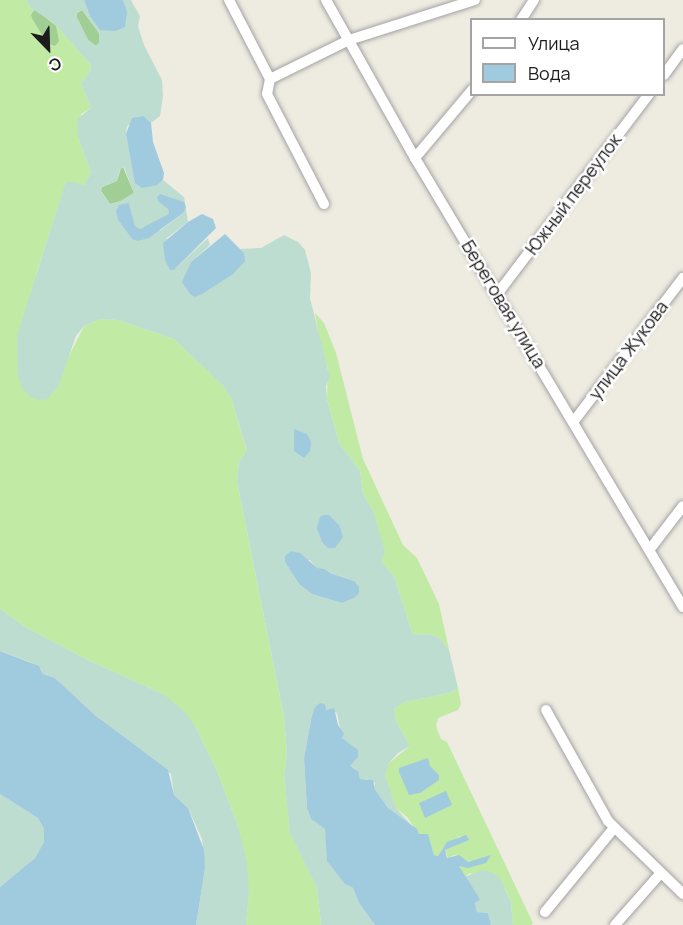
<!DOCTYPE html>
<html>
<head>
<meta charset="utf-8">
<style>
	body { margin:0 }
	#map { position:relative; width:683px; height:925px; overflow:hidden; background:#eeebe1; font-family:Manrope,sans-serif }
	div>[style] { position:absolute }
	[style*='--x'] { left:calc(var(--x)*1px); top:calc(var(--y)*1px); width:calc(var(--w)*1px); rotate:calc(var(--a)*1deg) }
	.grass>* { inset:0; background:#c1eaa5 }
	.forest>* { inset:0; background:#a0ce95 }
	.wetland>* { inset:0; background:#beddd1 }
	.water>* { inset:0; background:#a0cadd }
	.roads { filter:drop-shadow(0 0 2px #a3a3a3) drop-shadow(0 0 2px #a3a3a3) }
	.minor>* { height:10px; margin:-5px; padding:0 5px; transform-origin:5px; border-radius:5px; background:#fff }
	span { translate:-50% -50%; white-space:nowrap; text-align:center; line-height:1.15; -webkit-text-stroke:5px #fff; paint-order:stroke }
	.street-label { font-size:18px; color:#1c1c1c }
	.legend { position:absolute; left:470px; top:18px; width:195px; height:78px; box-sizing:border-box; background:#fff; border:2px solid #a4a4a4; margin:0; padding:8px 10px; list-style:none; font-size:18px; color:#1c1c1c }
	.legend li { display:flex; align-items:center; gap:12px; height:30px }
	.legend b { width:30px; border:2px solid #a4a4a4 }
	.north { position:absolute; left:18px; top:18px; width:60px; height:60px; -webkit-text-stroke:4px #fff; paint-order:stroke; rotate:157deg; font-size:16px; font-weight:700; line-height:24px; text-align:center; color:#1c1c1c }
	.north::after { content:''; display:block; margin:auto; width:21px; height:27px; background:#1c1c1c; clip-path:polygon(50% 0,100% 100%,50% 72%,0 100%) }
</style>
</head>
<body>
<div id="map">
	<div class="grass">
		<i style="clip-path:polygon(0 0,27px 0,29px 7px,53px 22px,90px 64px,91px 69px,81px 84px,91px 108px,81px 114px,78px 137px,91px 172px,84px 185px,66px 182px,36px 275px,68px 358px,84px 326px,100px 319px,118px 320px,174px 339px,224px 387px,232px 400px,247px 452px,239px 462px,237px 481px,284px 717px,287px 753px,284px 775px,290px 832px,317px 888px,321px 925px,246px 925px,249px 893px,238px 826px,216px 769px,195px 726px,163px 694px,92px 662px,27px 628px,0 609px)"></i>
		<i style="clip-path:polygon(315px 313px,324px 323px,336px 353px,363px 459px,403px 545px,417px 558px,439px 604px,449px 650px,441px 639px,429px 634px,413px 635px,394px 576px,381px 561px,373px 510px,363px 494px,360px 471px,339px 443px,327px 399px,328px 368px,323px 357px)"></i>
		<i style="clip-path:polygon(458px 688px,461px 704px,458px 710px,438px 718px,436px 726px,441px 739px,447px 742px,533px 923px,531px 925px,513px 925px,511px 902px,505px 888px,470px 873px,464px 877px,459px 865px,464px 867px,473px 861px,465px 862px,461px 857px,454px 855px,448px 858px,445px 850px,463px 841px,460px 836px,443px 848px,438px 856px,434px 855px,428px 834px,419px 834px,407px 817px,396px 808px,390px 792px,385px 775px,388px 764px,410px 746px,396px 721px,394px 709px,405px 702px,449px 693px)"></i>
	</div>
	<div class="forest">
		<i style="clip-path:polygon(35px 9px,56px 26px,59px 41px,55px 46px,47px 43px,33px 20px,31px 15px)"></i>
		<i style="clip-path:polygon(82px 10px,99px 33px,99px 43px,96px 46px,88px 40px,77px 18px,77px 13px)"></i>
		<i style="clip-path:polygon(123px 167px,134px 193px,121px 201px,110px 204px,101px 191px,102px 187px,117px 181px,121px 168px)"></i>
	</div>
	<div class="wetland">
		<i style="clip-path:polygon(evenodd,27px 0,84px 0,90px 16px,125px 6px,123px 0,131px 0,133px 4px,140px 16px,138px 26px,144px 45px,162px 80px,163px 96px,160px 116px,151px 123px,144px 116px,127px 126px,126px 134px,133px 171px,157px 185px,163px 180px,184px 197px,188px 222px,167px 238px,174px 270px,208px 238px,210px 245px,191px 262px,188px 269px,244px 253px,240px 249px,261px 248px,284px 235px,298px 242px,305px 250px,311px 273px,310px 298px,330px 378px,326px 386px,327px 399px,339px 443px,360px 471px,363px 494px,373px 510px,385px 552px,381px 561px,394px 576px,413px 635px,429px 634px,441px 639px,449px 650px,458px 688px,449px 693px,405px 702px,394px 709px,396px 721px,410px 746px,398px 753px,389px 763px,385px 775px,396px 808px,411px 825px,388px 808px,374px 790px,375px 783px,367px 779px,360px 779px,356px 769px,349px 766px,358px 757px,342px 738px,337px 713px,326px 710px,311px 720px,304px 758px,307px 808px,311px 819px,325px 829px,329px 857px,345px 884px,353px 888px,359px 903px,375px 925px,321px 925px,317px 888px,290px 833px,284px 775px,287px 753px,284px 717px,237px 481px,239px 462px,247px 451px,232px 400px,224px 387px,174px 339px,118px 320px,100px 319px,84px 326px,76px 336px,58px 387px,47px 399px,39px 400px,31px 397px,23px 390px,18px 377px,17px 336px,64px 187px,66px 182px,73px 182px,84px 185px,91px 172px,78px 137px,77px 119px,91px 108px,81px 84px,91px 69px,90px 64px,53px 22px,29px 7px,27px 0,82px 10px,99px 33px,99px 43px,96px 46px,88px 40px,77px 18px,77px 12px,82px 10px,27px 0,124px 167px,134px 193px,121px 201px,110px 204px,101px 192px,102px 187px,117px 181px,120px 169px,124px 167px,27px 0,129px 203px,135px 226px,139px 229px,165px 219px,169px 214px,168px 209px,183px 213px,161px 230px,132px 239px,118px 220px,129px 203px,27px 0,310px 560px,316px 568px,354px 581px,354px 598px,342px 603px,312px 594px,299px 584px,285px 562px,310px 560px)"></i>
		<i style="clip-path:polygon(0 609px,27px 628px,92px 662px,163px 694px,184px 711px,195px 726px,216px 769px,238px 826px,247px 863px,249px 893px,246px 925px,196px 925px,205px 868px,202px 839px,188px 808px,174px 795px,171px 774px,96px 716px,55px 678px,43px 674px,41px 669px,30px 662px,0 651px)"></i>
		<i style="clip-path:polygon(0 794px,38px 818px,44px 829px,44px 842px,35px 858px,0 887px)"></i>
		<i style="clip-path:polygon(482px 870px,492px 872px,500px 878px,511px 902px,513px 925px,491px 925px,488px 913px,477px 912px,475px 903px,480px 900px,464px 877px)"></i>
	</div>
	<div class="water">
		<i style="clip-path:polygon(84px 0,123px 0,127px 12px,125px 27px,115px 31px,100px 30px,90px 16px)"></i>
		<i style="clip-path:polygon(144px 116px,151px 123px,153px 142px,164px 173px,163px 180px,157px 185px,142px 188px,135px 183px,126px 134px,132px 118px)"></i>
		<i style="clip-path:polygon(160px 194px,184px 202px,186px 207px,183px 213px,149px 238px,138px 241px,132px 239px,118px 220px,116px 211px,119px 205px,129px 203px,135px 226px,140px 229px,169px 214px,168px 209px,158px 201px,157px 197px)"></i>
		<i style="clip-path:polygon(202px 214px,213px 219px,216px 228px,174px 270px,170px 270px,165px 260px,163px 243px,188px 222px)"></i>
		<i style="clip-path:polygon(225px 234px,244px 253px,245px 261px,233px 274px,202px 294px,195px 297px,190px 294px,182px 282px,191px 262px)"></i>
		<i style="clip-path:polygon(294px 429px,307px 434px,311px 442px,310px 451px,304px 458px,294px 451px)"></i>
		<i style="clip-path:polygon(324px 515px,329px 515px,339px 525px,343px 537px,335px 548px,328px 548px,322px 542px,317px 528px,320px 517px)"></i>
		<i style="clip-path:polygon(291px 551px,300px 553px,317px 568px,324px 569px,330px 573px,354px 581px,359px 587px,359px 593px,354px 598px,342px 603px,312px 594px,299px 584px,285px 562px,285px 556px)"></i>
		<i style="clip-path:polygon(0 651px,39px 666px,43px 674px,55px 678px,96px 716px,168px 770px,174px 795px,188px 808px,204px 850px,205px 868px,196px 925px,0 925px,0 887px,35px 858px,44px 842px,44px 829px,38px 818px,0 794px)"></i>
		<i style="clip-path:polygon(320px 703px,325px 704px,326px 710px,334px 708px,338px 725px,344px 734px,342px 738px,358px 750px,358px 757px,350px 766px,358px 771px,360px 779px,373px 780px,375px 790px,388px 808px,417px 829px,419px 834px,428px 834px,434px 855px,438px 856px,447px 842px,466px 835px,469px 840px,445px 850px,447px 858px,459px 855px,468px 862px,491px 855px,486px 863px,468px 868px,459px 866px,478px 896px,480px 900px,475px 903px,477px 912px,488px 913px,491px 925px,375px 925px,359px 903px,353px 888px,345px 884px,327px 861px,325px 829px,311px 819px,307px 808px,304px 758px,311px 720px,315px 707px)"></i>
		<i style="clip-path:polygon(428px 758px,430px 766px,439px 775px,439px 780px,420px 793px,409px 795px,399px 772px,399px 768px)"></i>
		<i style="clip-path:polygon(446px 791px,452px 805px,425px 818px,419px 803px)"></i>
	</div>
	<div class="roads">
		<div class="minor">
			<i style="--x:229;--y:0;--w:89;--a:62.6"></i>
			<i style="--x:270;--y:79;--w:15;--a:101"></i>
			<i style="--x:267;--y:94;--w:124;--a:62.6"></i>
			<i style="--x:326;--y:0;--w:181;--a:60.6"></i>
			<i style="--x:415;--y:158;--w:523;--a:59.17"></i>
			<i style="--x:521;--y:20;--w:24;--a:-57"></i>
			<i style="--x:664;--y:75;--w:32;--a:-54"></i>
			<i style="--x:270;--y:79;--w:88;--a:-26.3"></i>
			<i style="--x:349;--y:40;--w:132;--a:-17.6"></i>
			<i style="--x:415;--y:158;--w:89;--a:-50"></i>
			<i style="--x:498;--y:293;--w:250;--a:-52.8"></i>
			<i style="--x:574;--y:421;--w:180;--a:-52.7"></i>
			<i style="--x:650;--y:549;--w:54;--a:-52.5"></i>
			<i style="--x:546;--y:710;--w:127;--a:60.8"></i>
			<i style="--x:608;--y:821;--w:105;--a:44.2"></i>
			<i style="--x:545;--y:912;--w:109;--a:-50.6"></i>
			<i style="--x:615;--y:925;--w:68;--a:-48.6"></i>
		</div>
	</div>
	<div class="street-label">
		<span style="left:573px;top:194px;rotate:-53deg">Южный переулок</span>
		<span style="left:504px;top:304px;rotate:59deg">Береговая улица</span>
		<span style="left:628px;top:350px;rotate:-53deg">улица Жукова</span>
	</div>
	<ul class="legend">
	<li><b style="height:8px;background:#fff"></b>Улица</li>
	<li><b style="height:16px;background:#a0cadd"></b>Вода</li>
	</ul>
	<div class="north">С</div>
</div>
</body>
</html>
